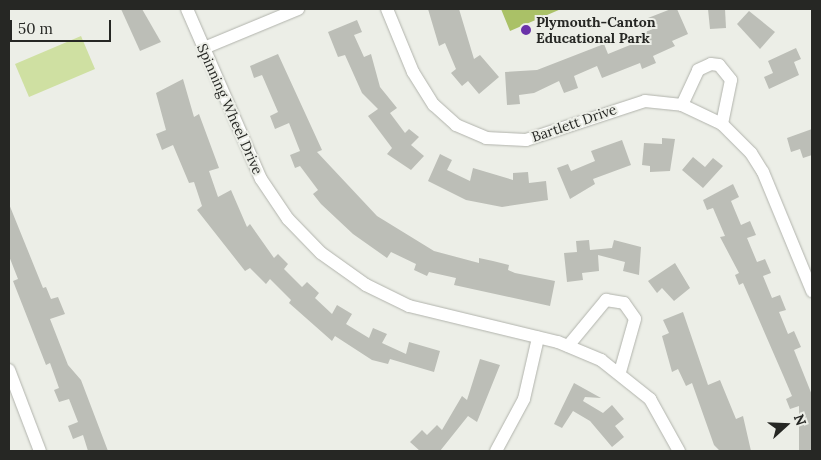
<!DOCTYPE html>
<html>
<head>
<meta charset="utf-8">
<style>
	body { margin:0 }
	#map { position:relative; width:821px; height:460px; overflow:hidden; background:#eceee7; font-family:Lora,serif }
	div>[style] { position:absolute }
	[style*='--x'] { left:calc(var(--x)*1px); top:calc(var(--y)*1px); width:calc(var(--w)*1px); rotate:calc(var(--a)*1deg) }
	.green>* { inset:0; background:#cfe0a2 }
	.forest>* { inset:0; background:#aac167 }
	.building>* { inset:0; background:#bcbeb7 }
	.roads { filter:drop-shadow(0 0 1px #b1b3ac) drop-shadow(0 0 1px #b1b3ac) }
	.street>* { height:12px; margin:-6px; padding:0 6px; transform-origin:6px; border-radius:6px; background:#fff }
	.dots>* { width:14px; height:14px; translate:-50% -50%; box-sizing:border-box; border:2px solid #eceee7; border-radius:50% }
	span { translate:-50% -50%; white-space:nowrap; text-align:center; line-height:1.15; -webkit-text-stroke:4px #eceee7; paint-order:stroke }
	.poi-label { font-size:14px; color:#262724; font-weight:700 }
	.left { translate:0 -50%; text-align:left }
	.street-label { font-size:14px; color:#262724 }
	.frame { position:absolute; inset:0; border:10px solid #262724; pointer-events:none }
	.north { position:absolute; left:761px; top:400px; width:50px; height:50px; -webkit-text-stroke:4px #eceee7; paint-order:stroke; rotate:70deg; font-size:14px; font-weight:700; line-height:20px; text-align:center; color:#262724 }
	.north::after { content:''; display:block; margin:auto; width:18px; height:22px; background:#262724; clip-path:polygon(50% 0,100% 100%,50% 72%,0 100%) }
	.scale { position:absolute; left:10px; top:20px; width:101px; height:22px; box-sizing:border-box; border:2px solid #262724; border-top:0; padding-left:6px; font-size:15px; line-height:18px; white-space:nowrap; color:#262724; -webkit-text-stroke:4px #eceee7; paint-order:stroke }
</style>
</head>
<body>
<div id="map">
	<div class="green">
		<i style="clip-path:polygon(81px 36px,95px 69px,29px 97px,15px 64px)"></i>
	</div>
	<div class="forest">
		<i style="clip-path:polygon(501px 9px,561px 9px,510px 31px)"></i>
	</div>
	<div class="building">
		<i style="clip-path:polygon(121px 9px,142px 9px,161px 42px,140px 51px)"></i>
		<i style="clip-path:polygon(428px 9px,459px 9px,474px 59px,480px 55px,499px 77px,479px 94px,468px 81px,462px 86px,451px 73px,456px 69px,445px 43px,439px 46px)"></i>
		<i style="clip-path:polygon(671px 9px,677px 9px,688px 34px,672px 41px,675px 46px,653px 56px,656px 63px,642px 69px,640px 63px,602px 78px,597px 66px,574px 76px,578px 88px,564px 93px,559px 81px,534px 93px,519px 95px,520px 104px,507px 105px,505px 72px,537px 70px,604px 44px,608px 54px,635px 43px,632px 37px,653px 29px,648px 18px)"></i>
		<i style="clip-path:polygon(708px 9px,725px 9px,726px 28px,710px 29px)"></i>
		<i style="clip-path:polygon(749px 11px,775px 32px,760px 49px,737px 24px)"></i>
		<i style="clip-path:polygon(357px 20px,362px 32px,354px 35px,364px 57px,371px 54px,380px 87px,397px 108px,390px 113px,405px 133px,409px 129px,419px 137px,411px 145px,424px 156px,411px 170px,387px 154px,392px 148px,368px 116px,378px 109px,362px 93px,345px 55px,338px 57px,328px 32px)"></i>
		<i style="clip-path:polygon(796px 48px,801px 59px,794px 62px,799px 75px,769px 89px,764px 77px,773px 73px,768px 61px)"></i>
		<i style="clip-path:polygon(278px 54px,322px 150px,317px 152px,377px 216px,434px 251px,479px 263px,479px 258px,493px 261px,509px 265px,508px 270px,515px 273px,555px 281px,550px 306px,454px 285px,456px 278px,429px 272px,427px 276px,414px 270px,416px 264px,391px 252px,387px 258px,353px 234px,321px 204px,313px 194px,318px 190px,300px 166px,295px 168px,290px 155px,300px 151px,289px 123px,275px 129px,270px 116px,278px 112px,262px 75px,254px 78px,250px 66px)"></i>
		<i style="clip-path:polygon(183px 79px,194px 117px,199px 114px,219px 168px,209px 171px,218px 197px,231px 190px,247px 227px,250px 224px,274px 258px,278px 254px,288px 264px,284px 269px,302px 287px,307px 282px,319px 293px,315px 298px,332px 314px,337px 305px,352px 314px,346px 324px,369px 338px,373px 328px,387px 334px,382px 343px,406px 354px,409px 342px,440px 351px,434px 372px,390px 359px,388px 364px,372px 360px,335px 336px,332px 341px,289px 303px,291px 300px,270px 279px,266px 284px,250px 268px,245px 271px,197px 210px,202px 206px,194px 182px,189px 183px,173px 145px,162px 150px,156px 134px,166px 130px,156px 93px)"></i>
		<i style="clip-path:polygon(812px 129px,812px 155px,803px 158px,800px 149px,791px 152px,787px 138px)"></i>
		<i style="clip-path:polygon(662px 138px,675px 139px,670px 171px,650px 172px,650px 166px,642px 165px,644px 143px,662px 144px)"></i>
		<i style="clip-path:polygon(622px 140px,631px 165px,593px 179px,595px 184px,570px 199px,557px 168px,568px 164px,571px 171px,595px 161px,591px 151px)"></i>
		<i style="clip-path:polygon(440px 154px,452px 160px,447px 170px,470px 181px,473px 168px,513px 180px,513px 173px,528px 172px,529px 183px,546px 181px,548px 200px,502px 207px,466px 200px,428px 181px)"></i>
		<i style="clip-path:polygon(693px 157px,705px 167px,713px 158px,723px 166px,703px 188px,682px 170px)"></i>
		<i style="clip-path:polygon(733px 184px,739px 197px,731px 201px,741px 225px,750px 221px,756px 235px,747px 238px,757px 262px,765px 259px,771px 273px,763px 276px,772px 298px,780px 295px,786px 310px,779px 312px,788px 334px,794px 331px,801px 347px,794px 350px,812px 395px,812px 450px,799px 450px,799px 406px,790px 409px,786px 399px,792px 396px,783px 375px,743px 283px,739px 285px,735px 275px,739px 273px,720px 237px,725px 236px,713px 208px,707px 210px,703px 200px)"></i>
		<i style="clip-path:polygon(9px 204px,43px 288px,46px 287px,51px 299px,58px 297px,65px 314px,50px 319px,68px 365px,81px 380px,108px 451px,88px 451px,83px 435px,73px 439px,68px 426px,78px 422px,69px 399px,59px 402px,54px 390px,59px 388px,50px 363px,46px 365px,13px 281px,18px 279px,9px 256px)"></i>
		<i style="clip-path:polygon(589px 240px,590px 250px,612px 248px,614px 240px,641px 247px,639px 275px,623px 271px,625px 262px,598px 255px,599px 271px,582px 273px,583px 280px,567px 282px,564px 253px,577px 252px,576px 241px)"></i>
		<i style="clip-path:polygon(675px 263px,690px 288px,674px 301px,662px 288px,657px 293px,648px 281px)"></i>
		<i style="clip-path:polygon(683px 312px,708px 385px,720px 380px,736px 419px,743px 416px,751px 451px,720px 451px,714px 445px,692px 383px,686px 386px,678px 369px,672px 372px,662px 336px,669px 333px,663px 320px)"></i>
		<i style="clip-path:polygon(480px 359px,500px 365px,477px 422px,468px 416px,440px 451px,420px 451px,410px 442px,422px 430px,427px 435px,437px 425px,442px 430px,462px 396px,467px 400px)"></i>
		<i style="clip-path:polygon(574px 383px,601px 398px,585px 397px,583px 401px,603px 413px,612px 405px,624px 419px,615px 426px,624px 437px,612px 447px,590px 421px,573px 411px,562px 428px,554px 424px)"></i>
	</div>
	<div class="roads">
		<div class="street">
			<i style="--x:187;--y:9;--w:185;--a:66.5"></i>
			<i style="--x:261;--y:179;--w:48;--a:56"></i>
			<i style="--x:288;--y:219;--w:47;--a:45.9"></i>
			<i style="--x:321;--y:253;--w:55;--a:35.4"></i>
			<i style="--x:366;--y:285;--w:48;--a:26"></i>
			<i style="--x:409;--y:306;--w:153;--a:13.6"></i>
			<i style="--x:558;--y:342;--w:47;--a:22.7"></i>
			<i style="--x:601;--y:360;--w:63;--a:38.5"></i>
			<i style="--x:650;--y:399;--w:60;--a:60.9"></i>
			<i style="--x:387;--y:9;--w:68;--a:67.6"></i>
			<i style="--x:413;--y:72;--w:39;--a:58"></i>
			<i style="--x:434;--y:105;--w:30;--a:42"></i>
			<i style="--x:456;--y:125;--w:33;--a:23"></i>
			<i style="--x:486;--y:138;--w:40;--a:2.9"></i>
			<i style="--x:526;--y:140;--w:125;--a:-18.1"></i>
			<i style="--x:645;--y:101;--w:37;--a:6"></i>
			<i style="--x:682;--y:105;--w:44;--a:25.4"></i>
			<i style="--x:722;--y:124;--w:41;--a:45"></i>
			<i style="--x:751;--y:153;--w:22;--a:58"></i>
			<i style="--x:763;--y:172;--w:129;--a:67.6"></i>
			<i style="--x:204;--y:48;--w:102;--a:-22.5"></i>
			<i style="--x:682;--y:105;--w:38;--a:-65"></i>
			<i style="--x:698;--y:70;--w:14;--a:-25"></i>
			<i style="--x:711;--y:64;--w:8;--a:7"></i>
			<i style="--x:719;--y:65;--w:19;--a:51"></i>
			<i style="--x:731;--y:80;--w:45;--a:101.6"></i>
			<i style="--x:568;--y:346;--w:60;--a:-50.4"></i>
			<i style="--x:606;--y:300;--w:18;--a:9"></i>
			<i style="--x:624;--y:303;--w:19;--a:55"></i>
			<i style="--x:635;--y:319;--w:55;--a:105.8"></i>
			<i style="--x:9;--y:370;--w:87;--a:69.1"></i>
			<i style="--x:496;--y:451;--w:59;--a:-61.7"></i>
			<i style="--x:524;--y:399;--w:63;--a:-77.1"></i>
		</div>
	</div>
	<div class="dots">
		<i style="left:526px;top:30px;background:#6a32a9"></i>
	</div>
	<div class="poi-label">
		<span class="left" style="left:536px;top:30px">Plymouth-Canton<br>Educational Park</span>
	</div>
	<div class="street-label">
		<span style="left:230px;top:109px;rotate:66deg">Spinning Wheel Drive</span>
		<span style="left:574px;top:123px;rotate:-19deg">Bartlett Drive</span>
	</div>
	<div class="frame"></div>
	<div class="north">N</div>
	<div class="scale">50 m</div>
</div>
</body>
</html>
